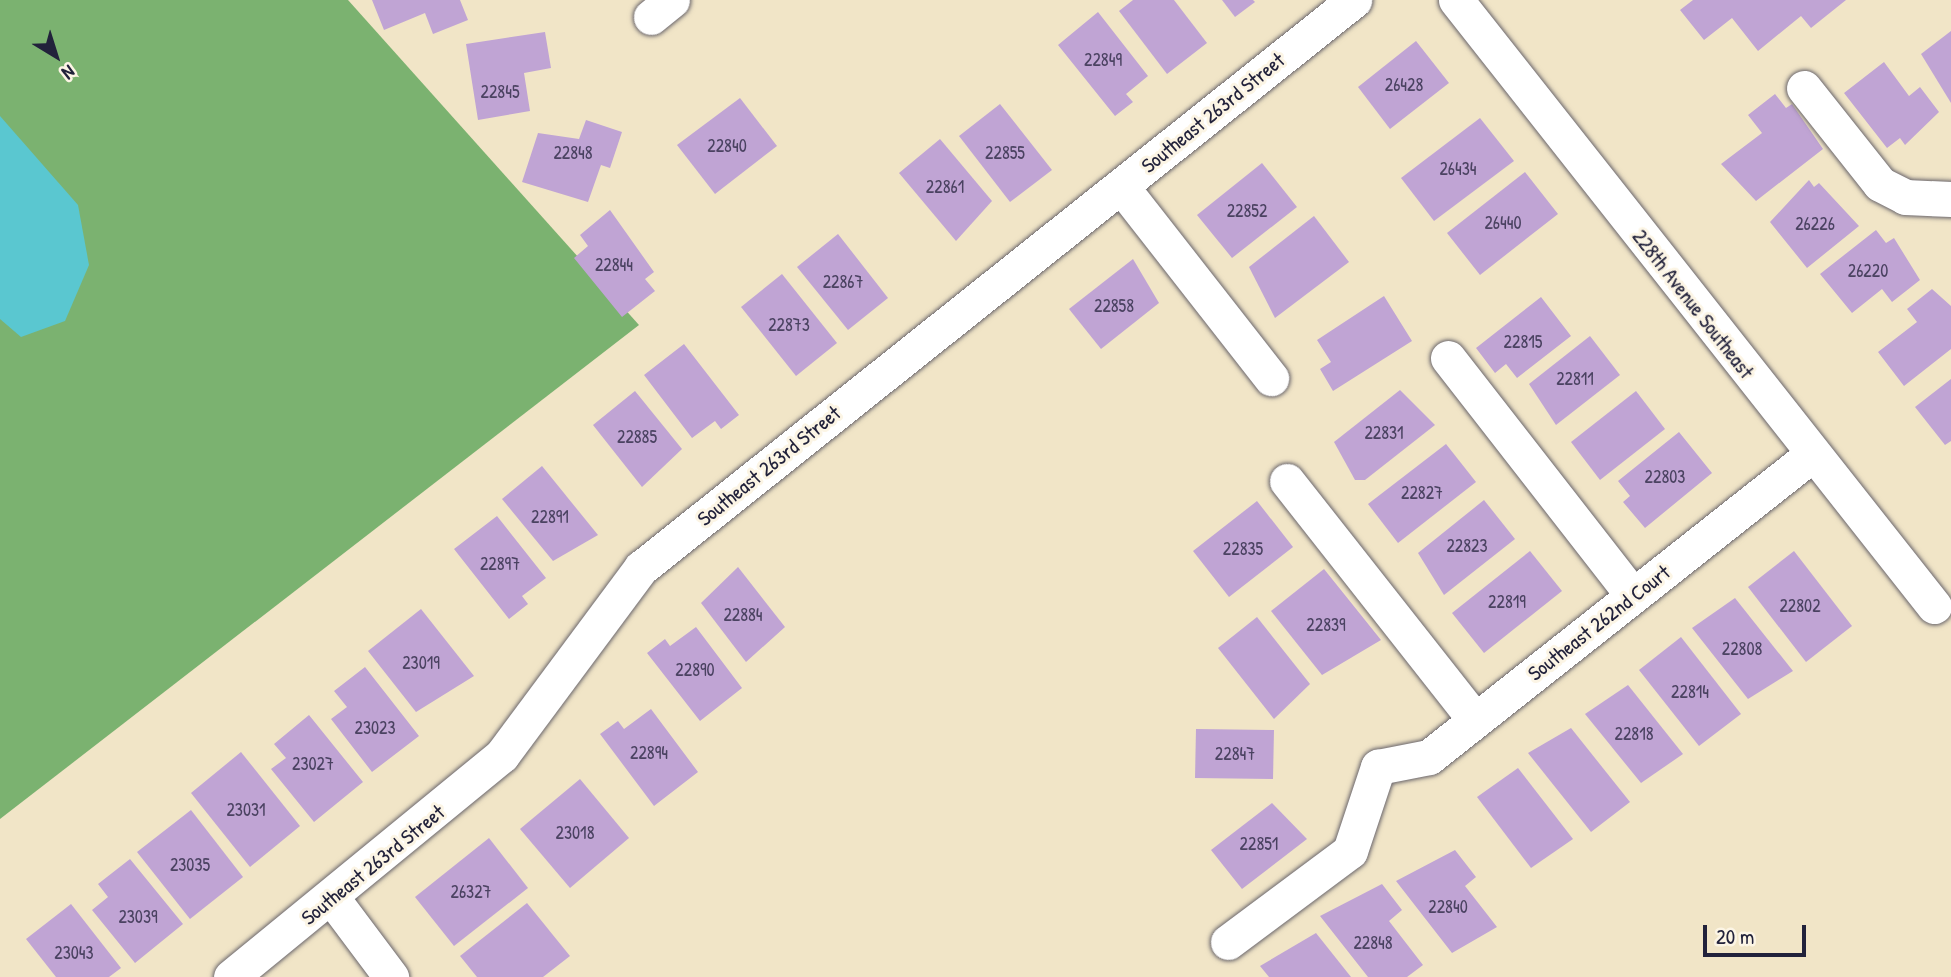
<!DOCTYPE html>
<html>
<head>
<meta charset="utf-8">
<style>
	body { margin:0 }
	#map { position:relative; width:1951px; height:977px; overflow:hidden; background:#f1e5c7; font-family:"Patrick Hand",sans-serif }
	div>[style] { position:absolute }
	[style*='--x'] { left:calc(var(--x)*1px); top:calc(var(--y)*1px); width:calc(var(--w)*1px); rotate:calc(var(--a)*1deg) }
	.forest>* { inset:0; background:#7bb270 }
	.water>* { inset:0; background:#5ac7d0 }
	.building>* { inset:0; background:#c0a4d4 }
	.roads { filter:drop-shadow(0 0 2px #6a666c) drop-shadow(0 0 2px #6a666c) }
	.minor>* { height:35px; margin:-17.5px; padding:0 17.5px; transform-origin:17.5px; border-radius:17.5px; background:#fff }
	span { translate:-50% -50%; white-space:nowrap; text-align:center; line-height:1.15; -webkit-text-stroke:6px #fcf5e5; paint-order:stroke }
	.number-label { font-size:18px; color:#4a4261 }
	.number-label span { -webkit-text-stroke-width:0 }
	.street-label { font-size:21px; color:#22223b }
	.north { position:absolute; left:21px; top:21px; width:70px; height:70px; -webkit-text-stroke:5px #fcf5e5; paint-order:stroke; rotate:142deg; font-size:19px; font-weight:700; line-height:28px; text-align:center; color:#22223b }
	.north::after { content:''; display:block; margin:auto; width:24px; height:32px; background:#22223b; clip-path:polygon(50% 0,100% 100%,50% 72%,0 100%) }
	.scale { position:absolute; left:1703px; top:925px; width:103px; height:32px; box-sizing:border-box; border:4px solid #22223b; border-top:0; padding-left:9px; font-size:21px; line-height:24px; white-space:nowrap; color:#22223b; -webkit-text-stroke:5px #fcf5e5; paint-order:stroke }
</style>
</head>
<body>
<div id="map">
	<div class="forest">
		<i style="clip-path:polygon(0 0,348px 0,639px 325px,0 819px)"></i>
	</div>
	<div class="water">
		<i style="clip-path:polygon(0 116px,78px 205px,89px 265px,65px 321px,21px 337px,0 319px)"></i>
	</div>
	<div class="building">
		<i style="clip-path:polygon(372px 0,460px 0,468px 20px,433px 34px,425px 13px,384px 30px)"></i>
		<i style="clip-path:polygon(1133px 0,1174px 0,1207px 43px,1167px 74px,1119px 11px)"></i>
		<i style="clip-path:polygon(1222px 0,1253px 0,1255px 2px,1235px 17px)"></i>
		<i style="clip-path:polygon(1693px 0,1846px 0,1811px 28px,1801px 16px,1758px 51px,1732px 18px,1704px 40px,1680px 10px)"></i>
		<i style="clip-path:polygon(1098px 12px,1148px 76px,1126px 94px,1133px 102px,1115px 116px,1058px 45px)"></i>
		<i style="clip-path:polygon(1951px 31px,1951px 103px,1921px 54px)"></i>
		<i style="clip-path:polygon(545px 32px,551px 68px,524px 73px,530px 111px,478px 120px,466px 44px)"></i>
		<i style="clip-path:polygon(1416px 41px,1449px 83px,1390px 129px,1358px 87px)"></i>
		<i style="clip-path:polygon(1884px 62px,1909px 96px,1920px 87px,1939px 112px,1905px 145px,1900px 138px,1887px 148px,1844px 93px)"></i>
		<i style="clip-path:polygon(1775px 94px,1786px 108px,1792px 104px,1823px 149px,1756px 201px,1721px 164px,1762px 133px,1748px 115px)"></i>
		<i style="clip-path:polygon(740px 98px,777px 146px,715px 194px,677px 145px)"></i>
		<i style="clip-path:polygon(1000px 104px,1052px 170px,1010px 202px,959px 136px)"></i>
		<i style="clip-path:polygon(1480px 118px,1514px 161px,1434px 221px,1401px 178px)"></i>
		<i style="clip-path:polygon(586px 120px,622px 132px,610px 168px,601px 165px,588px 202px,522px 182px,538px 133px,579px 139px)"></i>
		<i style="clip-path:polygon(940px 139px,992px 201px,956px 241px,899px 173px)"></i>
		<i style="clip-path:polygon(1262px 163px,1297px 207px,1232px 258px,1197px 215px)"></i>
		<i style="clip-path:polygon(1525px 172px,1558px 214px,1480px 275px,1447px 233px)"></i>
		<i style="clip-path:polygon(1809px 180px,1814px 187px,1819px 183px,1859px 226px,1807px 268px,1770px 222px)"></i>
		<i style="clip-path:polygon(610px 210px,654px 272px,645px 279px,655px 291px,622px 317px,574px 258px,588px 246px,580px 235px)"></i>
		<i style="clip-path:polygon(1314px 216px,1349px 262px,1275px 318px,1249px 267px)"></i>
		<i style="clip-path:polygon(1876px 230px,1886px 243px,1894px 238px,1920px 280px,1892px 302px,1882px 289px,1852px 313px,1820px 274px)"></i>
		<i style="clip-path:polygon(838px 234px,888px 298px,848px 330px,797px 267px)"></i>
		<i style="clip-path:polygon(1133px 259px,1159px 303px,1101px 349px,1069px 309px)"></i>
		<i style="clip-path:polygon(782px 274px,837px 343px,796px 376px,741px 307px)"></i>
		<i style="clip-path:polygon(1932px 289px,1951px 306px,1951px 349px,1904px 386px,1878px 352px,1917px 322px,1907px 309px)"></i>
		<i style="clip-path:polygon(1384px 296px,1412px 341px,1333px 391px,1320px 369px,1331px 362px,1317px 340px)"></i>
		<i style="clip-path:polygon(1541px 297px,1571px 336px,1517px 378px,1506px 364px,1495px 373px,1476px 348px)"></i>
		<i style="clip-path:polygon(1590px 336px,1620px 375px,1556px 425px,1529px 384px)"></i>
		<i style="clip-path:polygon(684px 344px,739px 415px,721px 429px,715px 421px,692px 438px,644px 375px)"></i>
		<i style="clip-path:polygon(1951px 379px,1951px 441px,1945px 445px,1915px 407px)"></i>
		<i style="clip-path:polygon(1400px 390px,1435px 425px,1365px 480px,1355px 480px,1334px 442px)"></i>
		<i style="clip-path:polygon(635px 391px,682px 449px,642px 487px,593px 425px)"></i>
		<i style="clip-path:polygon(1636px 391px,1665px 429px,1600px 480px,1571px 442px)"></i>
		<i style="clip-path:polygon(1679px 432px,1712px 473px,1645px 528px,1623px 502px,1630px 496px,1618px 481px)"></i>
		<i style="clip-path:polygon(1446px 444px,1476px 482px,1398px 543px,1368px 504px)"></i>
		<i style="clip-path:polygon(542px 466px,598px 535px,553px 561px,502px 499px)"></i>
		<i style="clip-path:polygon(1484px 500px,1515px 539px,1444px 595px,1418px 553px)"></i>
		<i style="clip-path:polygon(1257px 501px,1293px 547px,1229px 597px,1193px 551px)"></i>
		<i style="clip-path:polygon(497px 516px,546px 578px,522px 596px,528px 604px,509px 619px,454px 549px)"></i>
		<i style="clip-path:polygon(1530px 551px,1562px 591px,1484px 653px,1452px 613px)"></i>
		<i style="clip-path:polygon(1794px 551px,1852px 626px,1806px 662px,1748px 587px)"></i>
		<i style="clip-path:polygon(738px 567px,785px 627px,746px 662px,701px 603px)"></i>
		<i style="clip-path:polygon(1324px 569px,1381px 640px,1322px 675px,1271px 611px)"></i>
		<i style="clip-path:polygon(1735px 598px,1793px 671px,1748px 699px,1692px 628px)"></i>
		<i style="clip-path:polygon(421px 609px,474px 676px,416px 712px,368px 651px)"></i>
		<i style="clip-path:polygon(1257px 617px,1310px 684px,1274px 719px,1218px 648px)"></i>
		<i style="clip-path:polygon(696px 627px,742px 688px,700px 721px,647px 653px,665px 639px,670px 646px)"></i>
		<i style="clip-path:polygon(1681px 637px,1741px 714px,1699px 746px,1639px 670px)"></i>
		<i style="clip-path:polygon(365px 667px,419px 736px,372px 772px,331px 719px,347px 707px,334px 691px)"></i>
		<i style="clip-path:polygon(1628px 685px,1683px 754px,1641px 783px,1585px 714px)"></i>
		<i style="clip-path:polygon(651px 709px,698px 772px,654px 806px,600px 734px,618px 721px,624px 729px)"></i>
		<i style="clip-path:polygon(309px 715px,363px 782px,314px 822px,271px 769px,286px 758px,274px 744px)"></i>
		<i style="clip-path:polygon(1571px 728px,1630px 802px,1591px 832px,1528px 753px)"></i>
		<i style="clip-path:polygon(1196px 729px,1274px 730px,1273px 779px,1195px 778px)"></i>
		<i style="clip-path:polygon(241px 752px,300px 826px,250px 867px,191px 793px)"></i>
		<i style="clip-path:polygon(1518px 768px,1573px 839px,1531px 868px,1477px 797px)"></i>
		<i style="clip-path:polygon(580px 779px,629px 838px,570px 888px,520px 829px)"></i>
		<i style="clip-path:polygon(1272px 803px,1307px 839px,1242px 889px,1211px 850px)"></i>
		<i style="clip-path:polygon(191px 810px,243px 877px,190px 919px,137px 852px)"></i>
		<i style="clip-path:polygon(489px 838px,528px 888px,454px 946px,415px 897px)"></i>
		<i style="clip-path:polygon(1455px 850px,1476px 877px,1465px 886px,1497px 927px,1452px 953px,1396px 881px)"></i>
		<i style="clip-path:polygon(130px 859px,183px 924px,135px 963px,92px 910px,108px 897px,98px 884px)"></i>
		<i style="clip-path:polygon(1382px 884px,1402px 910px,1389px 921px,1423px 965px,1407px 977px,1368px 977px,1320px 916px)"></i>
		<i style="clip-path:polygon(527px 903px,570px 956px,543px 977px,477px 977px,460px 956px)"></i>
		<i style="clip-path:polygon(71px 904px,121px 968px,109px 977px,56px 977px,26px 939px)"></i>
		<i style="clip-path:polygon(1316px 933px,1351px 977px,1269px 977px,1260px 966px)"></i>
	</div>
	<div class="roads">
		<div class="minor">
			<i style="--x:1456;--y:0;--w:772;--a:51.73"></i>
			<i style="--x:651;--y:17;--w:27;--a:-39"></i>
			<i style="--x:1804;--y:88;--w:122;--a:51.6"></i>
			<i style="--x:1880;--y:184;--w:28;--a:27"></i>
			<i style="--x:1905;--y:197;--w:46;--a:2.5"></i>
			<i style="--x:1121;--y:186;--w:244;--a:52"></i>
			<i style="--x:1448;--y:358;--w:301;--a:52.1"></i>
			<i style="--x:1287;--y:481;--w:304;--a:51.8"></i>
			<i style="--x:332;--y:898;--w:99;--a:53.2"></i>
			<i style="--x:1228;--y:942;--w:152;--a:-36.7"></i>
			<i style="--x:1350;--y:851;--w:89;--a:-71.6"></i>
			<i style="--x:1378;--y:767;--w:52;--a:-11.1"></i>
			<i style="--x:1429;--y:757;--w:486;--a:-38.3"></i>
			<i style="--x:231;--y:977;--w:350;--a:-39.3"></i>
			<i style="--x:502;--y:755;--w:233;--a:-53.4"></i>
			<i style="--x:641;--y:568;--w:912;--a:-38.54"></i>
		</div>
	</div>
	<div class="number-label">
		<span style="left:1103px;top:60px">22849</span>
		<span style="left:1404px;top:85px">26428</span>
		<span style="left:500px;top:92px">22845</span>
		<span style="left:727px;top:146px">22840</span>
		<span style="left:573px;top:153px">22848</span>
		<span style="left:1005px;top:153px">22855</span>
		<span style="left:1458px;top:169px">26434</span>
		<span style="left:945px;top:187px">22861</span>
		<span style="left:1247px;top:211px">22852</span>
		<span style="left:1503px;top:223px">26440</span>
		<span style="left:1815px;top:224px">26226</span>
		<span style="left:614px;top:265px">22844</span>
		<span style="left:1868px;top:271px">26220</span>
		<span style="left:843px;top:282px">22867</span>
		<span style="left:1114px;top:306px">22858</span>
		<span style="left:789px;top:325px">22873</span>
		<span style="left:1523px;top:342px">22815</span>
		<span style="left:1575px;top:379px">22811</span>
		<span style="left:1384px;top:433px">22831</span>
		<span style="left:637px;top:437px">22885</span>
		<span style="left:1665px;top:477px">22803</span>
		<span style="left:1422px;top:493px">22827</span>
		<span style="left:550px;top:517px">22891</span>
		<span style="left:1467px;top:546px">22823</span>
		<span style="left:1243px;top:549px">22835</span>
		<span style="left:500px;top:564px">22897</span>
		<span style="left:1507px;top:602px">22819</span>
		<span style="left:1800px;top:606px">22802</span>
		<span style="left:743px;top:615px">22884</span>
		<span style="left:1326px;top:625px">22839</span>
		<span style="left:1742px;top:649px">22808</span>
		<span style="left:421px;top:663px">23019</span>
		<span style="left:695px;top:670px">22890</span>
		<span style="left:1690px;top:692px">22814</span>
		<span style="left:375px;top:728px">23023</span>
		<span style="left:1634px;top:734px">22818</span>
		<span style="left:649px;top:753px">22894</span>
		<span style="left:1235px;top:754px">22847</span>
		<span style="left:313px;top:764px">23027</span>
		<span style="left:246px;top:810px">23031</span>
		<span style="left:575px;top:833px">23018</span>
		<span style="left:1259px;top:844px">22851</span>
		<span style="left:190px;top:865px">23035</span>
		<span style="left:471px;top:892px">26327</span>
		<span style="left:1448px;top:907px">22840</span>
		<span style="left:138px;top:917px">23039</span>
		<span style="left:1373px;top:943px">22848</span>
		<span style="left:74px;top:953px">23043</span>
	</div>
	<div class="street-label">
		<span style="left:1213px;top:113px;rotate:-39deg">Southeast 263rd Street</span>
		<span style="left:1693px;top:304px;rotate:52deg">228th Avenue Southeast</span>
		<span style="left:769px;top:466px;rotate:-39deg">Southeast 263rd Street</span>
		<span style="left:1599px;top:623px;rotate:-38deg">Southeast 262nd Court</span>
		<span style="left:373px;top:865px;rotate:-39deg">Southeast 263rd Street</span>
	</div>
	<div class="north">N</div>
	<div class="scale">20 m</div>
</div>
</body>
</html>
